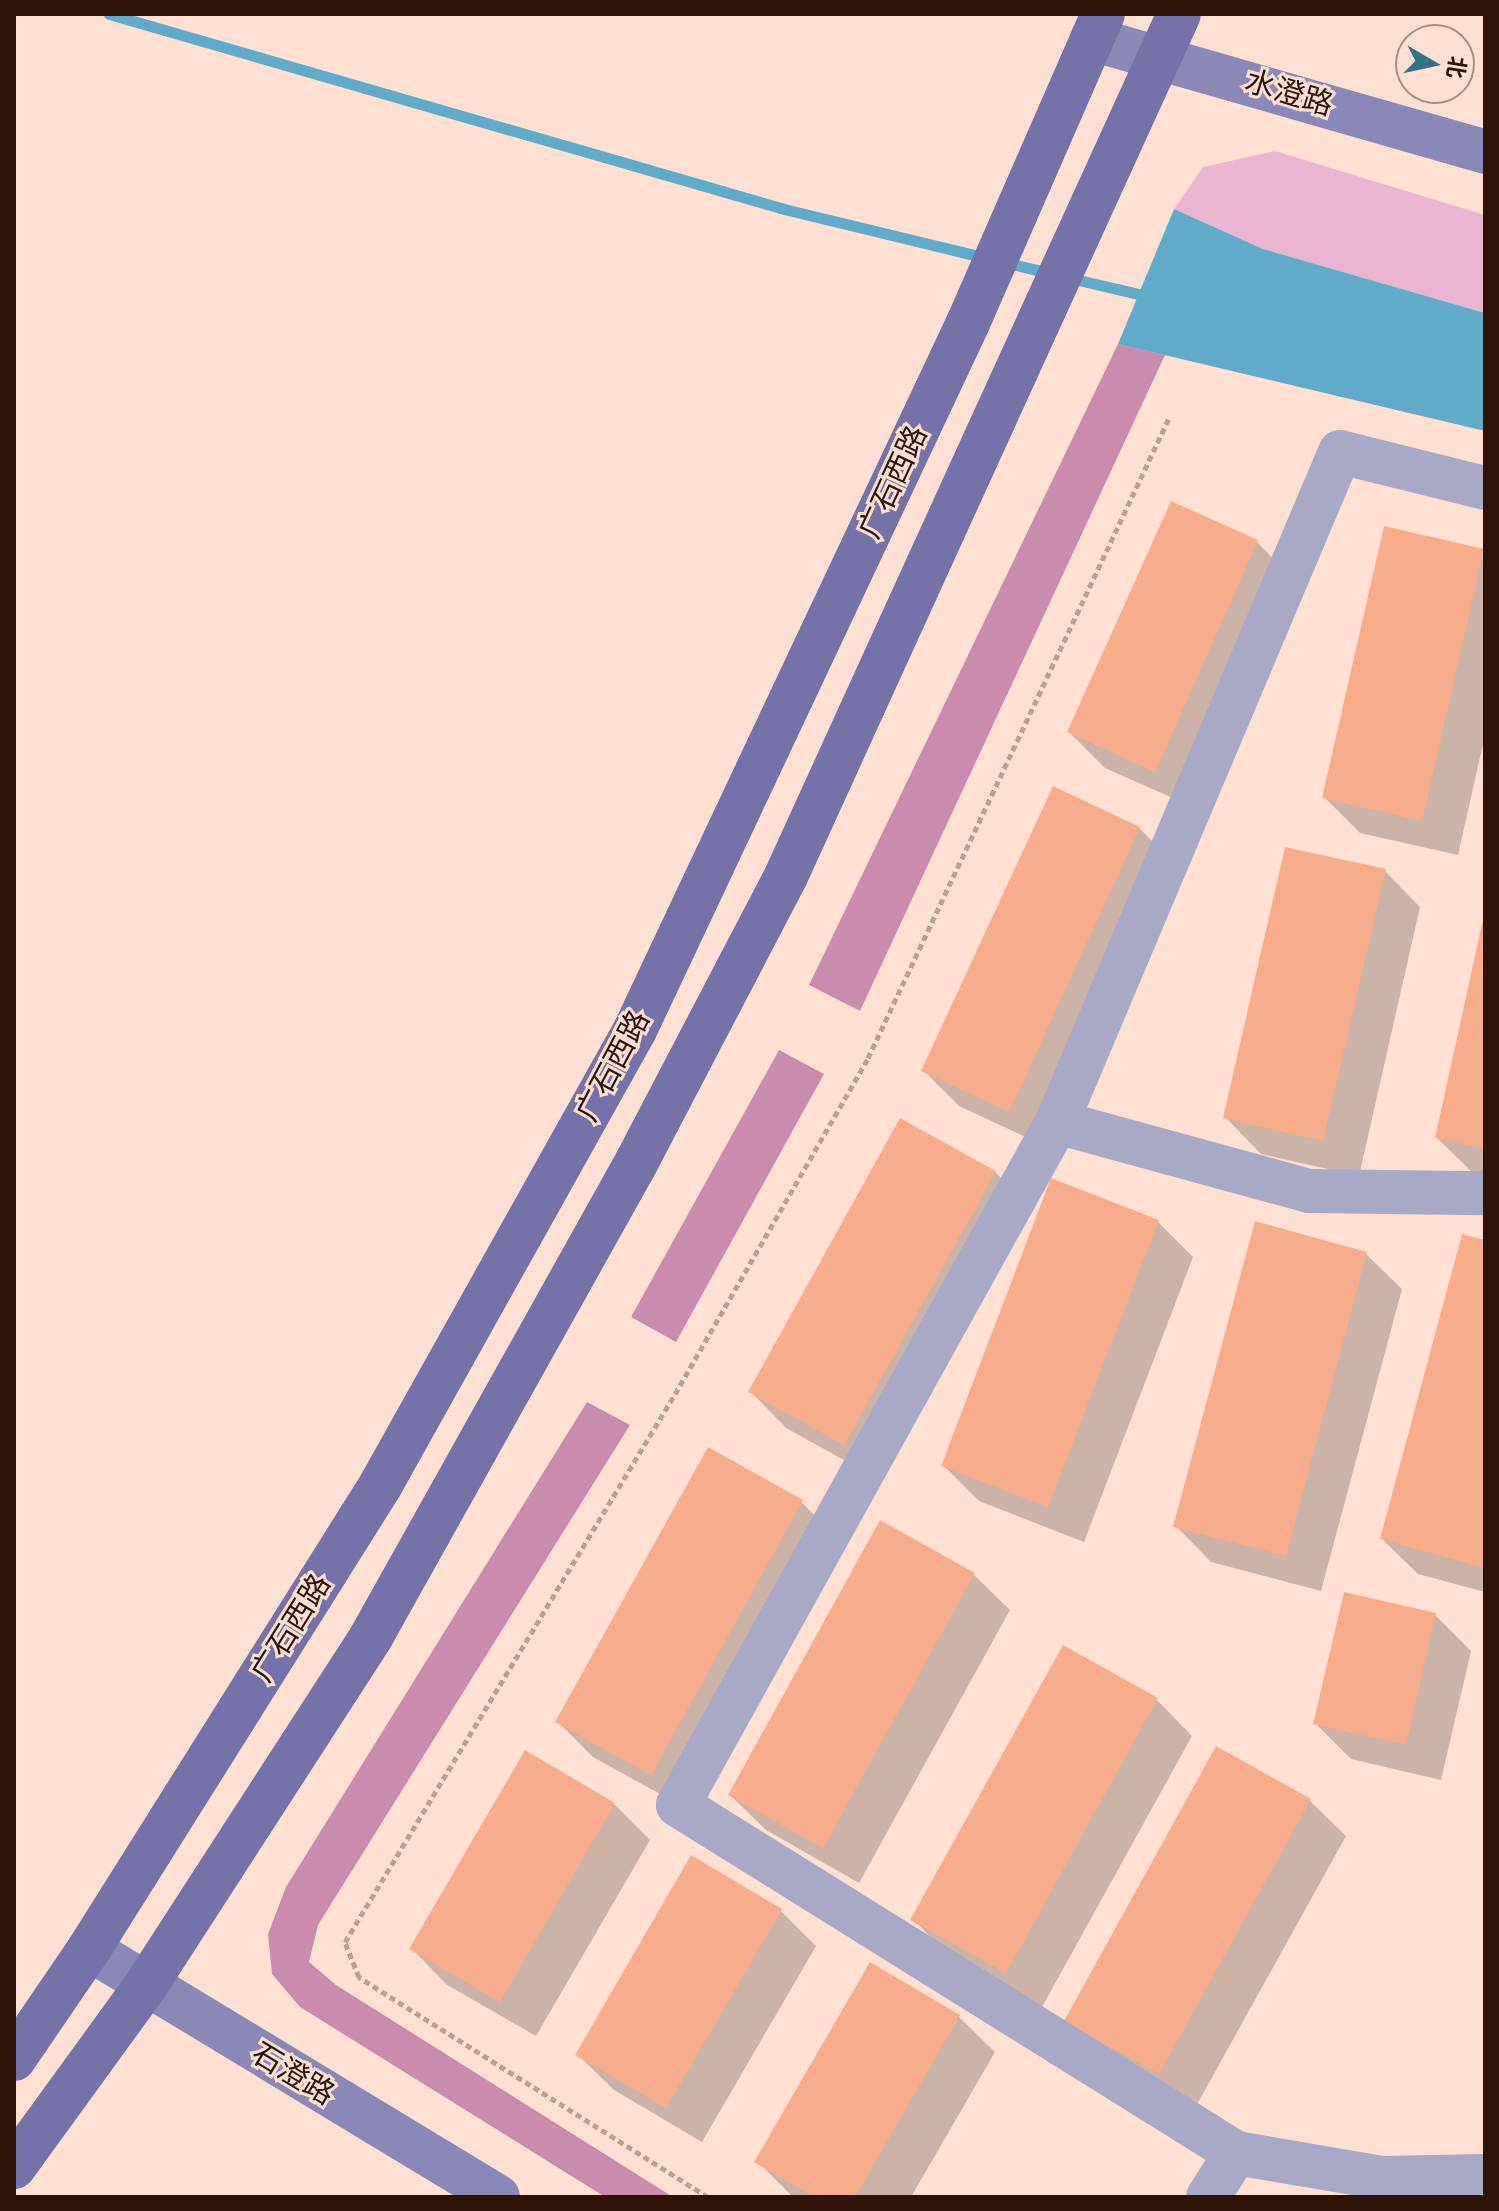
<!DOCTYPE html>
<html>
<head>
<meta charset="utf-8">
<style>
	body { margin:0 }
	#map { position:relative; width:1499px; height:2211px; overflow:hidden; background:#ffe0d2; font-family:Jost,"Noto Sans SC",sans-serif }
	div>[style] { position:absolute }
	[style*='--x'] { left:calc(var(--x)*1px); top:calc(var(--y)*1px); width:calc(var(--w)*1px); rotate:calc(var(--a)*1deg) }
	.green>* { inset:0; background:#ebb5d2 }
	.forest>* { inset:0; background:#ca8cae }
	.water>* { inset:0; background:#5fabc9 }
	.shadow>* { inset:0; background:#0003 }
	.stream>* { height:11px; margin:-5.5px; padding:0 5.5px; transform-origin:5.5px; border-radius:5.5px; background:#5fabc9 }
	.building>* { inset:0; background:#f7ad8b }
	.path>* { height:5px; margin-top:-2.5px; transform-origin:0; background:repeating-linear-gradient(90deg,#bea093 0 6px,transparent 0 10px) }
	.street>* { height:44px; margin:-22px; padding:0 22px; transform-origin:22px; border-radius:22px; background:#a8a8c7 }
	.secondary>* { height:44px; margin:-22px; padding:0 22px; transform-origin:22px; border-radius:22px; background:#8a88b6 }
	.primary>* { height:44px; margin:-22px; padding:0 22px; transform-origin:22px; border-radius:22px; background:#7472a9 }
	span { translate:-50% -50%; white-space:nowrap; text-align:center; line-height:1.15; -webkit-text-stroke:6px #ffe0d2; paint-order:stroke }
	.street-label { font-size:30px; color:#2d1205 }
	.frame { position:absolute; inset:0; border:16px solid #2d1205; pointer-events:none }
	.north { position:absolute; left:1395px; top:24px; width:80px; height:80px; box-sizing:border-box; background:#ffe0d2; border:2px solid #ab8e80; border-radius:50%; rotate:99deg; font-size:22px; font-weight:700; line-height:32px; text-align:center; color:#2d1205 }
	.north::after { content:''; display:block; margin:auto; width:28px; height:36px; background:#357188; clip-path:polygon(50% 0,100% 100%,50% 72%,0 100%) }
</style>
</head>
<body>
<div id="map">
	<div class="green">
		<i style="clip-path:polygon(1275px 151px,1485px 215px,1485px 313px,1263px 249px,1174px 209px,1203px 167px)"></i>
	</div>
	<div class="forest">
		<i style="clip-path:polygon(1118px 344px,1165px 355px,860px 1011px,809px 985px)"></i>
		<i style="clip-path:polygon(779px 1050px,824px 1074px,676px 1342px,631px 1317px)"></i>
		<i style="clip-path:polygon(587px 1402px,630px 1425px,318px 1925px,309px 1962px,336px 1985px,673px 2197px,605px 2197px,300px 2007px,272px 1974px,268px 1934px,286px 1887px)"></i>
	</div>
	<div class="water">
		<i style="clip-path:polygon(1174px 209px,1263px 249px,1485px 313px,1485px 431px,1118px 344px)"></i>
	</div>
	<div class="shadow">
		<i style="clip-path:polygon(1257px 542px,1292px 578px,1191px 806px,1105px 768px,1069px 732px)"></i>
		<i style="clip-path:polygon(1483px 551px,1485px 735px,1458px 855px,1360px 833px,1324px 797px)"></i>
		<i style="clip-path:polygon(1139px 828px,1175px 864px,1045px 1146px,959px 1106px,924px 1071px)"></i>
		<i style="clip-path:polygon(1385px 871px,1420px 907px,1359px 1176px,1261px 1154px,1226px 1118px)"></i>
		<i style="clip-path:polygon(1485px 919px,1485px 1176px,1473px 1173px,1437px 1138px)"></i>
		<i style="clip-path:polygon(995px 1172px,1031px 1208px,880px 1480px,786px 1428px,751px 1392px)"></i>
		<i style="clip-path:polygon(1158px 1222px,1193px 1257px,1084px 1542px,979px 1501px,943px 1465px)"></i>
		<i style="clip-path:polygon(1485px 1242px,1485px 1592px,1418px 1574px,1382px 1539px)"></i>
		<i style="clip-path:polygon(1366px 1254px,1402px 1289px,1321px 1591px,1211px 1562px,1176px 1526px)"></i>
		<i style="clip-path:polygon(801px 1502px,837px 1537px,687px 1809px,593px 1757px,558px 1722px)"></i>
		<i style="clip-path:polygon(880px 1523px,974px 1575px,1010px 1610px,859px 1883px,766px 1830px,730px 1795px)"></i>
		<i style="clip-path:polygon(1435px 1615px,1471px 1651px,1441px 1780px,1351px 1759px,1315px 1723px)"></i>
		<i style="clip-path:polygon(1157px 1700px,1192px 1736px,1042px 2007px,948px 1955px,913px 1919px)"></i>
		<i style="clip-path:polygon(1216px 1748px,1310px 1801px,1346px 1836px,1195px 2108px,1066px 2021px)"></i>
		<i style="clip-path:polygon(614px 1804px,650px 1840px,536px 2036px,447px 1985px,412px 1949px)"></i>
		<i style="clip-path:polygon(780px 1910px,816px 1946px,702px 2142px,614px 2090px,578px 2055px)"></i>
		<i style="clip-path:polygon(870px 1965px,959px 2017px,995px 2052px,911px 2197px,793px 2197px,757px 2161px)"></i>
	</div>
	<div class="stream">
		<i style="--x:109;--y:14;--w:703;--a:16.11"></i>
		<i style="--x:784;--y:209;--w:209;--a:13.6"></i>
		<i style="--x:1004;--y:262;--w:46;--a:13.7"></i>
		<i style="--x:1070;--y:278;--w:83;--a:13.2"></i>
	</div>
	<div class="building">
		<i style="clip-path:polygon(1171px 501px,1258px 540px,1155px 772px,1067px 732px)"></i>
		<i style="clip-path:polygon(1384px 526px,1484px 549px,1422px 821px,1322px 798px)"></i>
		<i style="clip-path:polygon(1053px 786px,1140px 827px,1009px 1112px,921px 1071px)"></i>
		<i style="clip-path:polygon(1285px 847px,1386px 869px,1323px 1141px,1223px 1118px)"></i>
		<i style="clip-path:polygon(1484px 915px,1485px 916px,1485px 1149px,1435px 1138px)"></i>
		<i style="clip-path:polygon(900px 1118px,996px 1171px,844px 1445px,748px 1392px)"></i>
		<i style="clip-path:polygon(1051px 1178px,1159px 1220px,1048px 1507px,941px 1466px)"></i>
		<i style="clip-path:polygon(1255px 1221px,1367px 1252px,1286px 1556px,1173px 1527px)"></i>
		<i style="clip-path:polygon(1462px 1234px,1485px 1240px,1485px 1568px,1380px 1539px)"></i>
		<i style="clip-path:polygon(708px 1447px,803px 1500px,651px 1775px,555px 1722px)"></i>
		<i style="clip-path:polygon(880px 1520px,975px 1573px,823px 1848px,728px 1795px)"></i>
		<i style="clip-path:polygon(1344px 1592px,1436px 1613px,1406px 1745px,1313px 1724px)"></i>
		<i style="clip-path:polygon(1063px 1645px,1158px 1698px,1006px 1973px,910px 1920px)"></i>
		<i style="clip-path:polygon(1216px 1746px,1311px 1799px,1159px 2074px,1064px 2021px)"></i>
		<i style="clip-path:polygon(525px 1750px,615px 1803px,500px 2002px,409px 1949px)"></i>
		<i style="clip-path:polygon(691px 1855px,782px 1909px,666px 2108px,575px 2055px)"></i>
		<i style="clip-path:polygon(870px 1962px,960px 2015px,855px 2197px,814px 2197px,754px 2162px)"></i>
	</div>
	<div class="path">
		<i style="--x:708;--y:2197;--w:413;--a:-147.8"></i>
		<i style="--x:359;--y:1977;--w:38;--a:-112"></i>
		<i style="--x:345;--y:1942;--w:640;--a:-58.94"></i>
		<i style="--x:675;--y:1394;--w:387;--a:-60.1"></i>
		<i style="--x:868;--y:1058;--w:709;--a:-64.81"></i>
	</div>
	<div class="street">
		<i style="--x:1485;--y:488;--w:149;--a:-166.1"></i>
		<i style="--x:1340;--y:452;--w:727;--a:112.9"></i>
		<i style="--x:1057;--y:1122;--w:261;--a:15.3"></i>
		<i style="--x:1309;--y:1191;--w:176;--a:0.7"></i>
		<i style="--x:1057;--y:1122;--w:781;--a:119.03"></i>
		<i style="--x:678;--y:1805;--w:658;--a:31.95"></i>
		<i style="--x:1208;--y:2197;--w:52;--a:-57.5"></i>
		<i style="--x:1236;--y:2153;--w:148;--a:9.7"></i>
		<i style="--x:1382;--y:2178;--w:103;--a:-1.1"></i>
	</div>
	<div class="secondary">
		<i style="--x:1092;--y:39;--w:409;--a:16"></i>
		<i style="--x:89;--y:1949;--w:478;--a:31.2"></i>
	</div>
	<div class="primary">
		<i style="--x:14;--y:2059;--w:133;--a:-55.7"></i>
		<i style="--x:89;--y:1949;--w:547;--a:-57.85"></i>
		<i style="--x:380;--y:1486;--w:522;--a:-60.79"></i>
		<i style="--x:635;--y:1030;--w:781;--a:-64.78"></i>
		<i style="--x:968;--y:323;--w:337;--a:-66.4"></i>
		<i style="--x:14;--y:2167;--w:225;--a:-54"></i>
		<i style="--x:146;--y:1985;--w:414;--a:-57.1"></i>
		<i style="--x:371;--y:1637;--w:543;--a:-60.79"></i>
		<i style="--x:636;--y:1163;--w:324;--a:-62.4"></i>
		<i style="--x:786;--y:876;--w:947;--a:-65.49"></i>
	</div>
	<div class="street-label">
		<span style="left:1289px;top:93px;rotate:17deg">水澄路</span>
		<span style="left:893px;top:482px;rotate:-65deg">广石西路</span>
		<span style="left:613px;top:1066px;rotate:-62deg">广石西路</span>
		<span style="left:291px;top:1628px;rotate:-58deg">广石西路</span>
		<span style="left:293px;top:2074px;rotate:31deg">石澄路</span>
	</div>
	<div class="frame"></div>
	<div class="north">北</div>
</div>
</body>
</html>
